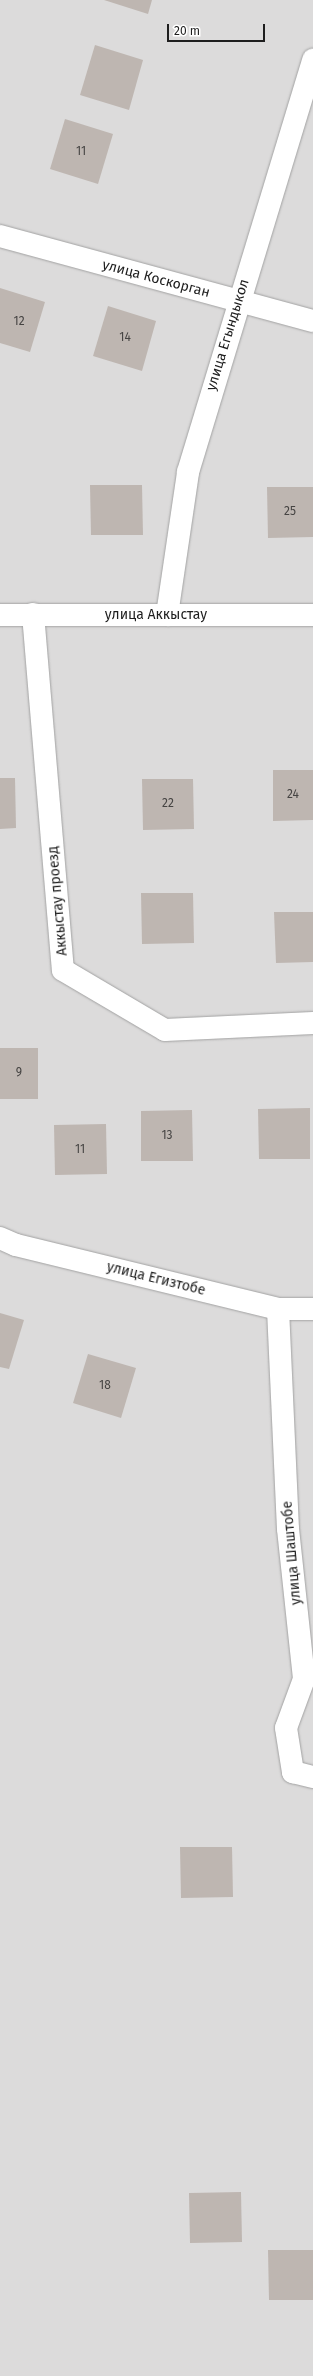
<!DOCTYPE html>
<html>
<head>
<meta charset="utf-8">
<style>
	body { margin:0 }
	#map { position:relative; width:313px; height:2376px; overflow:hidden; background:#eeeae4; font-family:"Fira Sans",sans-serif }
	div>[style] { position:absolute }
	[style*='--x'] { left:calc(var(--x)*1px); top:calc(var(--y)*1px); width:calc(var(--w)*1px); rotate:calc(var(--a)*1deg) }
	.residential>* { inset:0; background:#dcdbdb }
	.building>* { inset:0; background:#beb6b1 }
	.roads { filter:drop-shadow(0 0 1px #a2a2a2) drop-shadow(0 0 1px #a2a2a2) }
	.street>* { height:22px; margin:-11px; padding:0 11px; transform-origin:11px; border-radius:11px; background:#fff }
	span { translate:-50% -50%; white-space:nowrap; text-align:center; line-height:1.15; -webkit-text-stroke:3px #fff; paint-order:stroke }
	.number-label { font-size:12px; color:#464443 }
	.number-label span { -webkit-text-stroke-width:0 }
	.street-label { font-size:14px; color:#1e1e1e }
	.scale { position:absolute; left:167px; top:24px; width:98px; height:18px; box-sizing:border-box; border:2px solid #1e1e1e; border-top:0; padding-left:5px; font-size:12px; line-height:14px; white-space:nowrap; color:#1e1e1e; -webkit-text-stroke:3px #fff; paint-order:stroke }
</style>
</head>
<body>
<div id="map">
	<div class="residential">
		<i style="clip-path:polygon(0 0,313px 0,313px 2376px,0 2376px)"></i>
	</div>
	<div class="building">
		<i style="clip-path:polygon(104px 0,152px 0,148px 14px)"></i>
		<i style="clip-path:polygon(95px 45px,143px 60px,129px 110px,80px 95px)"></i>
		<i style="clip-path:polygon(65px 119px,113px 134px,98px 184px,50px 169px)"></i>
		<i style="clip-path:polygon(0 288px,45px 302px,30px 352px,0 343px)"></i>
		<i style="clip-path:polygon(108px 306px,156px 321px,142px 371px,93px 356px)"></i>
		<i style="clip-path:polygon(90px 485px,142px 485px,143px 535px,91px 535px)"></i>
		<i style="clip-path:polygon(267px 487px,313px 487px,313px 537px,268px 538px)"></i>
		<i style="clip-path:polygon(273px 770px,313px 770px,313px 820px,273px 821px)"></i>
		<i style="clip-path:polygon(0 778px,15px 778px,16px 828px,0 829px)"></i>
		<i style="clip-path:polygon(142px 779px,193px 779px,194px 829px,143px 830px)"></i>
		<i style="clip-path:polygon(141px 893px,193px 893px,194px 943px,142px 944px)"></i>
		<i style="clip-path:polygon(274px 912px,313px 912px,313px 962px,276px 963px)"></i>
		<i style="clip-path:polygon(0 1048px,38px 1048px,38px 1099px,0 1099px)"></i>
		<i style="clip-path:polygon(310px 1108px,310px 1159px,259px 1159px,258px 1109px)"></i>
		<i style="clip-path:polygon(192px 1110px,193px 1161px,141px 1161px,141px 1111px)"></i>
		<i style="clip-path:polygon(106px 1124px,107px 1174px,55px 1175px,54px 1125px)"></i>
		<i style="clip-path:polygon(0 1313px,24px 1320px,9px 1369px,0 1367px)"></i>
		<i style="clip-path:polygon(88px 1354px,136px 1368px,121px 1418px,73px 1403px)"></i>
		<i style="clip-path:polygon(180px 1847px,232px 1847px,233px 1897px,181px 1898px)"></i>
		<i style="clip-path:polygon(241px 2192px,242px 2242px,190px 2243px,189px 2193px)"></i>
		<i style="clip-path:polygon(268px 2250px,313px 2250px,313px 2300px,269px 2300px)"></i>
	</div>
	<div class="roads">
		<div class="street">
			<i style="--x:0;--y:236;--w:324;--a:15.2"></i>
			<i style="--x:33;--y:614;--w:357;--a:85.2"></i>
			<i style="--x:63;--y:970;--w:118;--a:30.5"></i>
			<i style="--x:165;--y:1030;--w:148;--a:-2.7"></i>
			<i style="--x:0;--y:615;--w:313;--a:0"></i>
			<i style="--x:167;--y:615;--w:145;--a:-81.6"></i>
			<i style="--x:188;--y:472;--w:431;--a:-73.1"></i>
			<i style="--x:0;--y:1238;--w:17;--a:24"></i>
			<i style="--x:16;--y:1245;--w:270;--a:13.7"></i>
			<i style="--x:278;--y:1309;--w:35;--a:0"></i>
			<i style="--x:278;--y:1309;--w:220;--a:87.4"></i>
			<i style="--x:288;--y:1529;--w:151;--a:83.9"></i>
			<i style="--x:304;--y:1679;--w:52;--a:110.2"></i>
			<i style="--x:286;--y:1728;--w:45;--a:81"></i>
			<i style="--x:293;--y:1772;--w:21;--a:14"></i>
		</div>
	</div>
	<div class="number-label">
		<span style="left:81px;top:152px">11</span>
		<span style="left:19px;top:322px">12</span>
		<span style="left:125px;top:338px">14</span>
		<span style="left:290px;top:512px">25</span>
		<span style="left:293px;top:795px">24</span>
		<span style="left:168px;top:804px">22</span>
		<span style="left:19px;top:1073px">9</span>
		<span style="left:167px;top:1136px">13</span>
		<span style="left:80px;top:1150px">11</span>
		<span style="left:105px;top:1386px">18</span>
	</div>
	<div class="street-label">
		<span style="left:156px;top:279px;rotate:15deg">улица Коскорган</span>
		<span style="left:228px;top:335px;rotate:-73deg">улица Егындыкол</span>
		<span style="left:156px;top:615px">улица Аккыстау</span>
		<span style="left:58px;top:901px;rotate:-95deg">Аккыстау проезд</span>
		<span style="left:156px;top:1279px;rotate:14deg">улица Егизтобе</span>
		<span style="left:292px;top:1553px;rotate:-95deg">улица Шаштобе</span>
	</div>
	<div class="scale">20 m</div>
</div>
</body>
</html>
